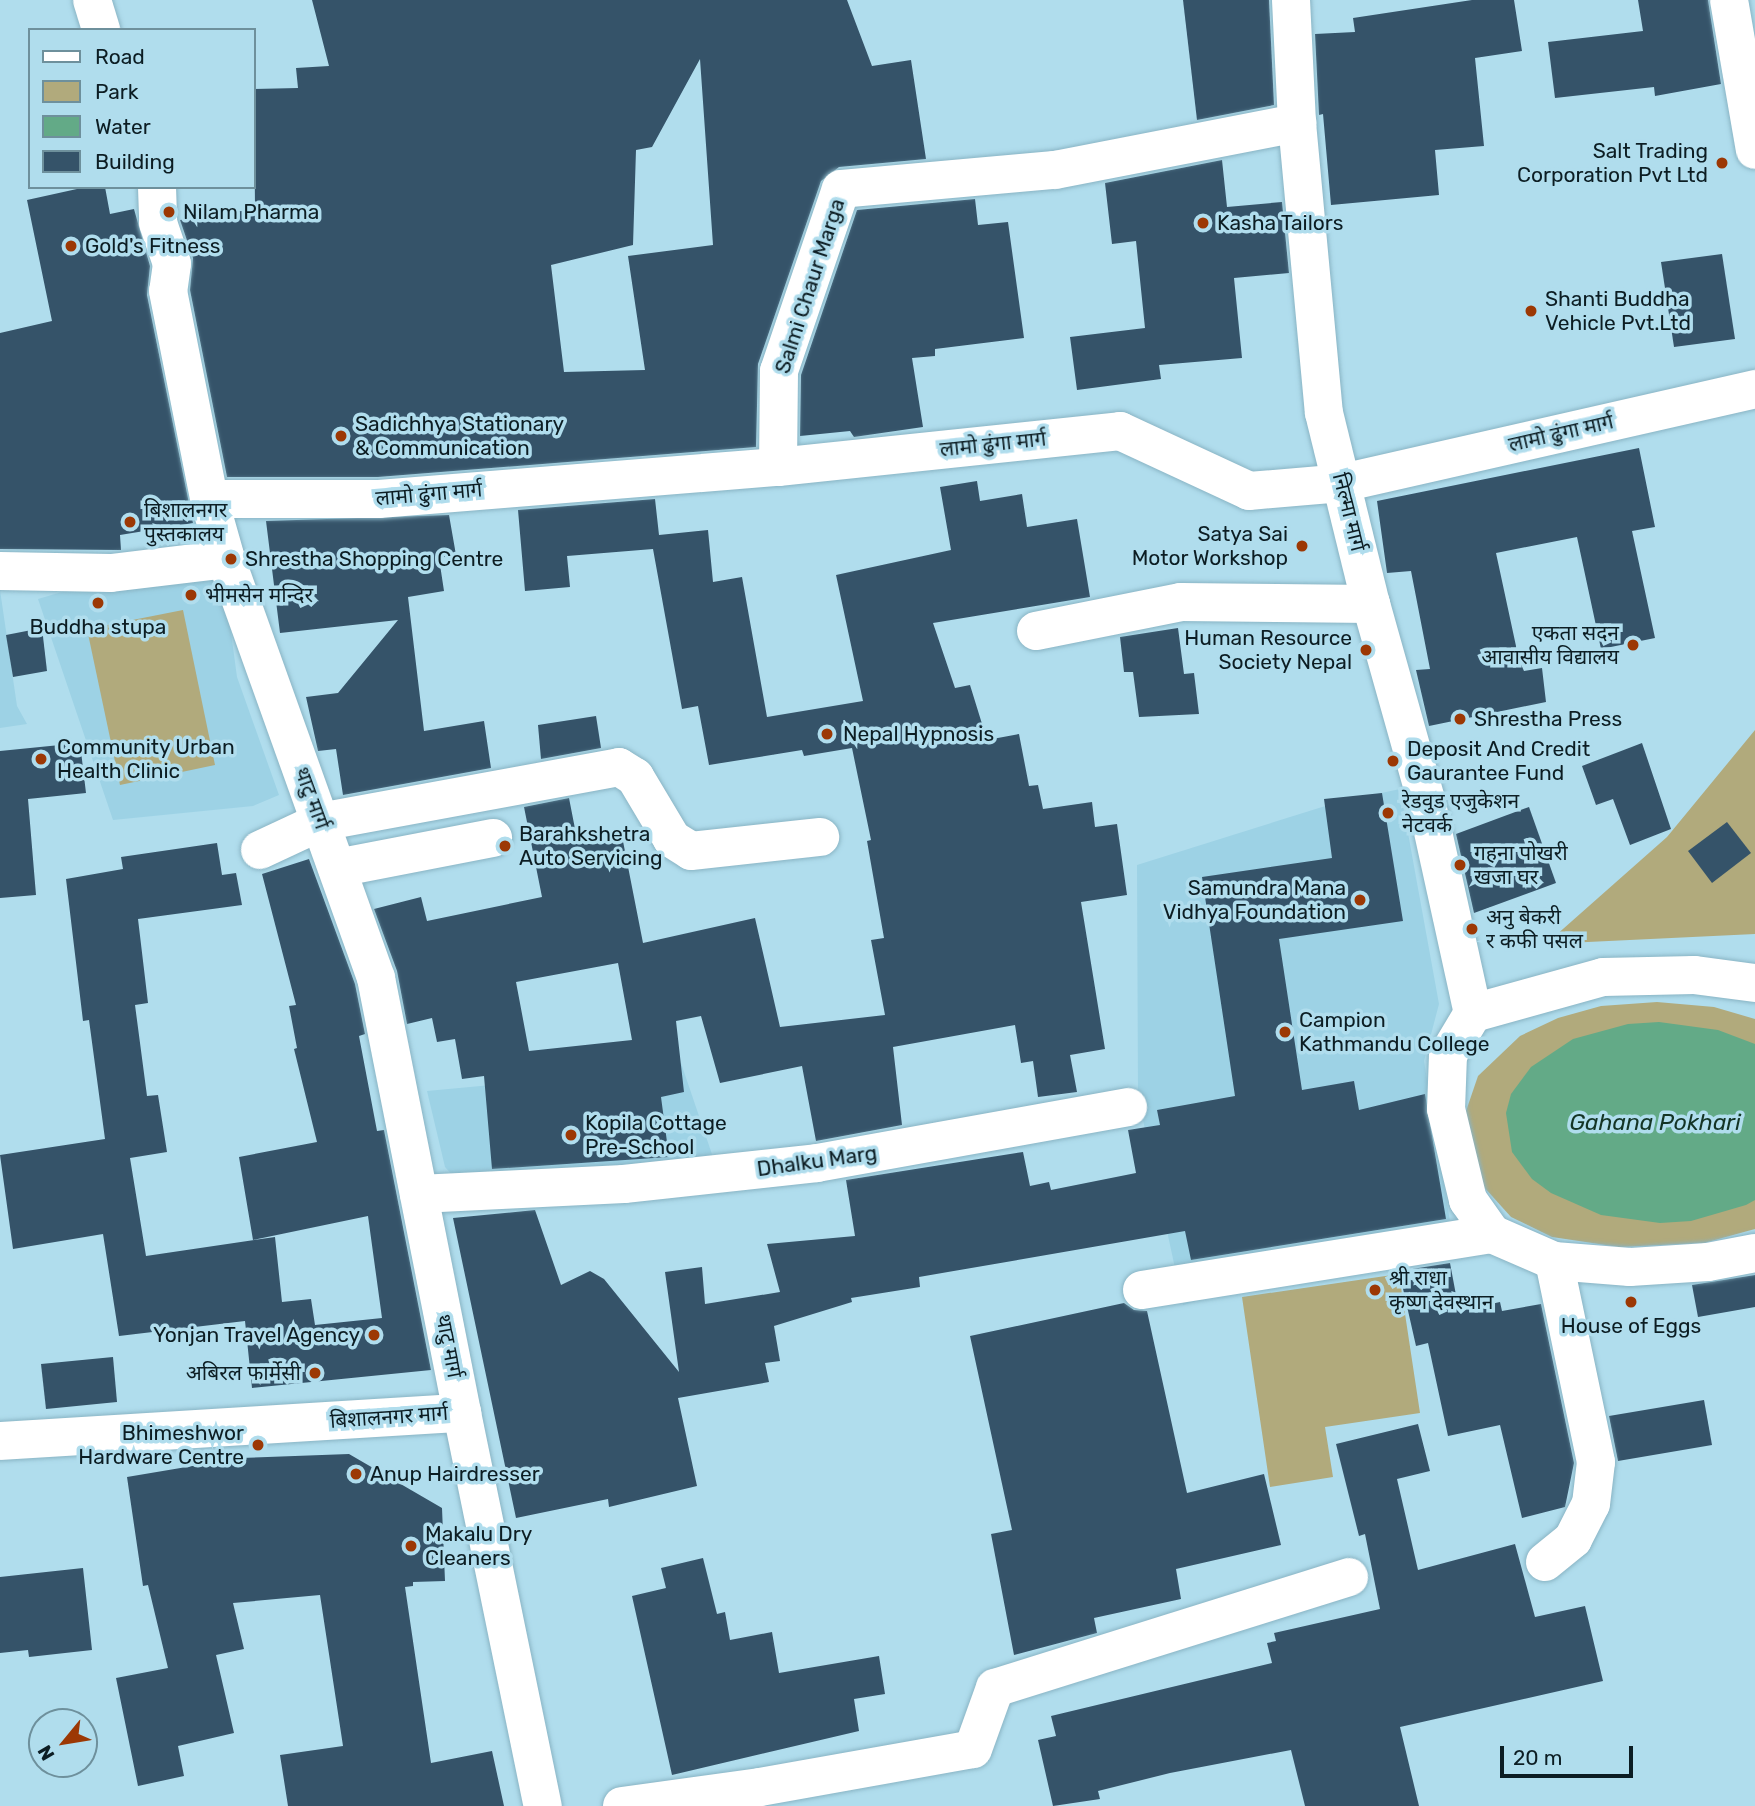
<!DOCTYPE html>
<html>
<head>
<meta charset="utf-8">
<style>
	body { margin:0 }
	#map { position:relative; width:1755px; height:1806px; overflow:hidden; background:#b0dded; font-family:Rubik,"Noto Sans Devanagari",sans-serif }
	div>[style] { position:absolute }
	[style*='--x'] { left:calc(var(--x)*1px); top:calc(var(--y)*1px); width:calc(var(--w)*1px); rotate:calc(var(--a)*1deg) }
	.built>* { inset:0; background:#9dd2e5 }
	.green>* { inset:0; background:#b1aa7c }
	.water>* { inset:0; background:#63aa87 }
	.building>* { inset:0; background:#355369 }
	.roads { filter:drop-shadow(0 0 2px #89b4c4) drop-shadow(0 0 2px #89b4c4) }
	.minor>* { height:38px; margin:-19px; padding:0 19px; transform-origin:19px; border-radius:19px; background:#fff }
	.major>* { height:38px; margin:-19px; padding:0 19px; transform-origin:19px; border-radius:19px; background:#fff }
	.dots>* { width:19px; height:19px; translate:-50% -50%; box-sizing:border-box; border:4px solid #b0dded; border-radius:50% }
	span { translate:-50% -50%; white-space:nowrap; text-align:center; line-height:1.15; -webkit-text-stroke:7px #b0dded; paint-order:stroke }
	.poi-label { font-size:21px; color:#0c1d23 }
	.right { translate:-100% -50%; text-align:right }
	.left { translate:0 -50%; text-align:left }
	.street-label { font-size:21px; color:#0c1d23 }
	.water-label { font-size:23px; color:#143425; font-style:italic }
	.legend { position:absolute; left:28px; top:28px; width:228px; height:161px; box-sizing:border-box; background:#b0dded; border:2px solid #6e909c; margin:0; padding:9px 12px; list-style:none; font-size:21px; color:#0c1d23 }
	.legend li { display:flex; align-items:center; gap:14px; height:35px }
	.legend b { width:35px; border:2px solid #6e909c }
	.north { position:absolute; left:28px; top:1708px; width:70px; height:70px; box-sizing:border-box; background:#b0dded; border:2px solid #6e909c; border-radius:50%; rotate:240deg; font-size:19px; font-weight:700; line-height:28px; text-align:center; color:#0c1d23 }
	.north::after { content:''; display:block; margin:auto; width:24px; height:32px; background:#9c3804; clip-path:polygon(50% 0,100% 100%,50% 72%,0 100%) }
	.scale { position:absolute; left:1500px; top:1746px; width:133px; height:32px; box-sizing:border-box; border:4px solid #0c1d23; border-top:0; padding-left:9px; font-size:21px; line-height:24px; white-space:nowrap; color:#0c1d23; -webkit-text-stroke:5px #b0dded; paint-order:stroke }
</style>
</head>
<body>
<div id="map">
	<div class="built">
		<i style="clip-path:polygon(222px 566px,237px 677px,279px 795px,253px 806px,113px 820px,38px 599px,116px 576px)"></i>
		<i style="clip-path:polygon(0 590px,17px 706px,27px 724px,0 728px)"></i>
		<i style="clip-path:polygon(1400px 789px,1439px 1004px,1424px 1061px,1451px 1228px,1183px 1305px,1138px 1097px,1137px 865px,1335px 803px)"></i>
		<i style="clip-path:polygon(681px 1063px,717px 1169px,465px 1189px,445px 1167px,427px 1091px,638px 1071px)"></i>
	</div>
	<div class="green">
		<i style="clip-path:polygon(183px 610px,215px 765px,120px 785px,87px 629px)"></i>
		<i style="clip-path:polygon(1755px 730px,1755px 934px,1546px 944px,1667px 837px)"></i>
		<i style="clip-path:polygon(1657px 1002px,1714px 1007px,1755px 1019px,1755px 1229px,1704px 1243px,1619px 1247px,1552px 1237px,1511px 1217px,1483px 1186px,1464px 1117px,1478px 1076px,1520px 1036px,1558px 1018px,1601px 1006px)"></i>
		<i style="clip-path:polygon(1399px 1274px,1420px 1413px,1325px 1427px,1333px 1477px,1270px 1487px,1242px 1297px)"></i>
	</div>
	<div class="water">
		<i style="clip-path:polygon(1659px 1022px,1718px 1030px,1755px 1044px,1755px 1200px,1746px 1205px,1691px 1221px,1660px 1223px,1601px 1215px,1551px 1193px,1532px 1179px,1512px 1152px,1506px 1113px,1511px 1094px,1531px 1067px,1573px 1039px,1628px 1024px)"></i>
	</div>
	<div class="building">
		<i style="clip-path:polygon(evenodd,312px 0,847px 0,872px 66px,911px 60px,926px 159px,839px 167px,821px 181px,758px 364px,756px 447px,378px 477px,227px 477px,190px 290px,193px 258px,180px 220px,255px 209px,254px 89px,298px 88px,296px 68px,329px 66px,312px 0,700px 59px,713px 245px,628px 256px,645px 370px,564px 372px,551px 265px,633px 245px,636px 150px,652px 147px,700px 59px)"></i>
		<i style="clip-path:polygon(1183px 0,1269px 0,1274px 105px,1197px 120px)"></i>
		<i style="clip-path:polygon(1472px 0,1514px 0,1522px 51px,1475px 58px,1484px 146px,1435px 150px,1439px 195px,1331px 205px,1323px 114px,1319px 115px,1315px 34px,1355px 32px,1353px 18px)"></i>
		<i style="clip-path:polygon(1638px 0,1708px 0,1721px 84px,1655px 96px,1654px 87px,1555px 98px,1548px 42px,1643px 31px)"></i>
		<i style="clip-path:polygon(1222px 160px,1227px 207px,1282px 202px,1289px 273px,1234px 278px,1242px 358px,1159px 365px,1161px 379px,1077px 390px,1070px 337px,1145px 328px,1136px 241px,1112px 244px,1105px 183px)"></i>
		<i style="clip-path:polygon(86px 187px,105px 187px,110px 214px,134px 209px,150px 266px,147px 295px,193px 523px,120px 535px,121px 550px,0 549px,0 333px,52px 321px,27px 200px)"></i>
		<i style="clip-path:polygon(975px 199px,978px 225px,1008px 222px,1024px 338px,935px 349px,935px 356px,912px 358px,923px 427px,854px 437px,850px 431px,800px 436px,801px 375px,857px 210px)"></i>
		<i style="clip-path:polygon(1722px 254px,1735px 339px,1674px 347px,1661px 262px)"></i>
		<i style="clip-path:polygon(1639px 448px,1655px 527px,1632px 531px,1655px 638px,1601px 649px,1577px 537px,1496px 553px,1519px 660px,1524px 671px,1542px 668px,1546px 702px,1429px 726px,1416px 670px,1430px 669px,1411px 571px,1387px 573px,1377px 501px)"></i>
		<i style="clip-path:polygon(evenodd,977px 481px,980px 501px,1022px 494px,1027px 527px,1077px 519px,1090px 597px,933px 623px,955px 688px,970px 685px,987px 740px,1019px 734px,1029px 786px,1038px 785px,1043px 809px,1092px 802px,1095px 827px,1117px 824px,1127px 895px,1081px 902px,1105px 1049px,1070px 1055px,1077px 1092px,1038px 1097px,1033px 1061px,1021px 1063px,1015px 1025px,893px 1047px,902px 1125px,816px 1141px,802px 1066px,720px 1083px,701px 1016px,676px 1021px,684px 1092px,661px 1097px,669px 1157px,492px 1169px,484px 1076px,462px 1079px,455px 1039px,437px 1042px,432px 1018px,407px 1024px,397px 971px,374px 909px,421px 897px,427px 921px,542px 897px,524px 807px,569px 798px,577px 839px,621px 831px,643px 943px,755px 918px,780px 1027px,885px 1015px,871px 940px,884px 938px,867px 841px,871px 840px,852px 748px,804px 756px,802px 750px,709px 765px,698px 706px,682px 709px,653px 549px,567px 556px,570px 587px,525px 591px,518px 510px,655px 499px,659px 535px,708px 530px,713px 582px,742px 577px,767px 717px,863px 701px,836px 575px,951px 550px,940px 487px,977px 481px,618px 963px,632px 1040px,529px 1051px,516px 982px,618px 963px)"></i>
		<i style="clip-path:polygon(449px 515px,456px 555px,439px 558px,444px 591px,408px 597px,424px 731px,484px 721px,491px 768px,343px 795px,336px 749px,318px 751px,306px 697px,338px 693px,398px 620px,280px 633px,266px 521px)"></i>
		<i style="clip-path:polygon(42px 628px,47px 671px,13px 677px,6px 635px)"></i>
		<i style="clip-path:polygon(1178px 628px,1184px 674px,1194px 673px,1199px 714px,1139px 717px,1133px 672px,1124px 672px,1120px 637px)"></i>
		<i style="clip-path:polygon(596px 716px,601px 748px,541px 759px,538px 725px)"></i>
		<i style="clip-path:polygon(80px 743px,86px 793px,28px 799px,36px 895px,0 898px,0 751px)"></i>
		<i style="clip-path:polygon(1642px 743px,1671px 829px,1630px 845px,1613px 799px,1596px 805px,1582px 766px)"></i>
		<i style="clip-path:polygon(1382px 793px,1403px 921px,1279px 939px,1302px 1090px,1354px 1081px,1359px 1110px,1425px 1094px,1446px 1219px,1191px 1260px,1185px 1231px,919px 1277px,920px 1287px,851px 1298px,852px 1302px,774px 1326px,780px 1361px,765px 1363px,769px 1382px,678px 1398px,697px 1486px,609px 1507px,608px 1499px,516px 1518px,453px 1218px,535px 1210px,561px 1285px,590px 1271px,604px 1279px,679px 1372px,665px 1272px,702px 1267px,705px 1304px,780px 1292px,767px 1244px,855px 1236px,846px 1180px,1023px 1152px,1030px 1186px,1049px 1182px,1051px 1190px,1136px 1173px,1128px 1130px,1160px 1125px,1157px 1110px,1235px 1096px,1202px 877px,1332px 858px,1324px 799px)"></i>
		<i style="clip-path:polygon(1529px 807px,1556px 883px,1474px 913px,1456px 834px)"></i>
		<i style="clip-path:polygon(1727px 822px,1751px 853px,1712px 883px,1688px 851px)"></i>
		<i style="clip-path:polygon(217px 843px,222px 875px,236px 873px,242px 905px,138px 919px,148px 1003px,135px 1005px,147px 1096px,158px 1095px,167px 1152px,130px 1158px,146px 1256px,275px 1237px,282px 1302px,311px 1299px,315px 1325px,382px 1318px,368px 1216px,253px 1240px,239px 1157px,317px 1142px,294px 1049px,297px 1048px,289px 1006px,296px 1005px,262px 874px,309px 859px,355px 984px,365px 1034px,359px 1036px,377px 1131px,384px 1130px,431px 1370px,252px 1388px,245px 1321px,119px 1336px,103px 1234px,13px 1249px,0 1155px,105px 1139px,89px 1020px,83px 1021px,66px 879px,123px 869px,121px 857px)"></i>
		<i style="clip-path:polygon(1450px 1263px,1459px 1311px,1500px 1302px,1502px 1311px,1541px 1304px,1574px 1463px,1565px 1507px,1522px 1518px,1500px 1425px,1448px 1436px,1428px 1343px,1416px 1346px,1399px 1271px)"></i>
		<i style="clip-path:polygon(1755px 1275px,1755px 1307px,1698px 1317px,1692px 1285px)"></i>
		<i style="clip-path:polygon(1124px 1303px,1134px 1310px,1147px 1311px,1187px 1493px,1264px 1474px,1281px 1545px,1176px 1569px,1181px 1599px,1094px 1618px,1097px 1633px,1014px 1655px,991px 1534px,1012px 1530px,970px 1336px)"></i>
		<i style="clip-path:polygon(113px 1357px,117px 1402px,46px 1409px,41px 1364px)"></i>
		<i style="clip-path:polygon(1704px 1400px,1712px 1445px,1618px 1461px,1609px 1416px)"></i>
		<i style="clip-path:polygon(1418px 1424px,1430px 1471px,1397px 1479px,1418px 1570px,1515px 1544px,1535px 1617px,1585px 1606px,1603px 1681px,1400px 1727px,1419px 1806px,1305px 1806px,1291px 1750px,1170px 1773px,1098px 1791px,1100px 1799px,1053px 1806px,1038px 1740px,1056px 1736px,1051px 1716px,1272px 1663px,1267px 1643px,1276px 1641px,1274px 1633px,1380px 1609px,1365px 1534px,1359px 1536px,1336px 1444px)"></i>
		<i style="clip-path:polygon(349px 1454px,442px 1508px,445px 1581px,413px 1582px,413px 1586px,405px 1587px,431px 1763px,492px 1751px,504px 1806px,288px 1806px,280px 1755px,343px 1746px,320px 1595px,233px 1603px,244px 1649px,216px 1655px,234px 1733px,178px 1746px,184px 1776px,138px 1786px,116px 1678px,168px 1668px,148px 1585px,143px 1586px,127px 1477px,240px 1458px)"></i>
		<i style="clip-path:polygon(703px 1558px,717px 1614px,725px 1612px,730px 1640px,772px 1632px,779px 1673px,879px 1656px,885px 1694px,854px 1699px,859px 1731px,672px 1775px,632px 1596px,666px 1588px,661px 1568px)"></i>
		<i style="clip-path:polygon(83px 1568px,92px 1650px,29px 1657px,28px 1650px,0 1653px,0 1577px)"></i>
	</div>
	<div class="roads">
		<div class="minor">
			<i style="--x:1291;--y:0;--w:123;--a:87.2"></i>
			<i style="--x:1297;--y:123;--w:291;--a:84.7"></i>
			<i style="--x:1324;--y:413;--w:197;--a:76.2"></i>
			<i style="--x:1371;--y:604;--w:204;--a:74.3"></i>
			<i style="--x:1426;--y:800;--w:218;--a:77.6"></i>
			<i style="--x:1729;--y:0;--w:152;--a:80.2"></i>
			<i style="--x:778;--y:467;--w:96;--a:-89.4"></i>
			<i style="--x:779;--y:371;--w:192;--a:-71.2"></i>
			<i style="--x:841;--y:189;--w:215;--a:-5.1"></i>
			<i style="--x:1055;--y:170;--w:247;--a:-11"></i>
			<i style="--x:209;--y:499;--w:170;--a:0"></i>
			<i style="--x:379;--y:499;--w:400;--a:-4.6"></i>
			<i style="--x:778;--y:467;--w:344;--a:-6"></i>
			<i style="--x:1120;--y:431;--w:142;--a:24.9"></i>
			<i style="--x:1249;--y:491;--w:93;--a:-4.9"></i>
			<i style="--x:1342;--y:483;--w:424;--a:-12.8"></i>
			<i style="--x:0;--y:571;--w:111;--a:1"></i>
			<i style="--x:111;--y:573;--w:116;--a:-6.9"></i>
			<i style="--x:1036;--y:631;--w:148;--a:-11.3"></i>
			<i style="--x:1181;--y:602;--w:190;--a:0.6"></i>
			<i style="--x:260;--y:850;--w:66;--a:-25"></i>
			<i style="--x:320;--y:822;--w:304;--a:-10.4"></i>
			<i style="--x:619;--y:767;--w:19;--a:32"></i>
			<i style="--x:635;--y:777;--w:72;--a:59.2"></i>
			<i style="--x:672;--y:839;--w:22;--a:32"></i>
			<i style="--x:691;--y:851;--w:130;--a:-6.2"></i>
			<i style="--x:337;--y:868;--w:159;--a:-10.9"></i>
			<i style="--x:1755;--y:983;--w:62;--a:-172.5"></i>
			<i style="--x:1694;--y:975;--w:91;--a:178.7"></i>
			<i style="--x:1603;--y:977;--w:135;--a:164.5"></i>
			<i style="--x:1473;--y:1013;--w:49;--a:120.8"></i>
			<i style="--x:1448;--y:1055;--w:54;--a:92.1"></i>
			<i style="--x:1446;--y:1109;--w:94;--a:76.4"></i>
			<i style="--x:1468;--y:1200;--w:42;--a:54.8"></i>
			<i style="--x:1492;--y:1234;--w:68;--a:23.5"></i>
			<i style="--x:1554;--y:1261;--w:76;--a:4.5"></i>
			<i style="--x:1630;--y:1267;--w:78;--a:-3.7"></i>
			<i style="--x:1708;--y:1262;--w:48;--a:-10.8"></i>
			<i style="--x:419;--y:1194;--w:205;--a:-2.8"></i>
			<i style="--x:624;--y:1184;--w:194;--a:-6.2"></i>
			<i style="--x:817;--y:1163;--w:316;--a:-10.2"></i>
			<i style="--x:1142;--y:1290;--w:354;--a:-9.1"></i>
			<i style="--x:1545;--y:1562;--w:36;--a:-39"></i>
			<i style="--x:1573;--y:1539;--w:39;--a:-63"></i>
			<i style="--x:1591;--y:1504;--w:42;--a:-83.2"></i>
			<i style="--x:1596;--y:1462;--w:205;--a:-101.8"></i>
			<i style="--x:622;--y:1806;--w:139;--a:-7.8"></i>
			<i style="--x:760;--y:1787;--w:216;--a:-10.1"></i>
			<i style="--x:973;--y:1749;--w:65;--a:-70.2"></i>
			<i style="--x:995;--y:1688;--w:371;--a:-17.4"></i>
		</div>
		<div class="major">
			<i style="--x:92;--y:0;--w:31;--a:73"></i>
			<i style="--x:157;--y:187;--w:36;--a:88"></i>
			<i style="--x:158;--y:223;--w:43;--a:71.1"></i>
			<i style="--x:172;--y:264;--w:27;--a:98"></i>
			<i style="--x:168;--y:291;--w:212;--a:78.8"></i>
			<i style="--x:209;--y:499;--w:62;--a:74.2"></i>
			<i style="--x:226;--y:559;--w:445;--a:70.3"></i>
			<i style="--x:376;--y:978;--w:443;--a:78.8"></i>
			<i style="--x:0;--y:1441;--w:463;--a:-3.5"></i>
			<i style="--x:462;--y:1413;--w:401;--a:78.4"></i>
		</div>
	</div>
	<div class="dots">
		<i style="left:1722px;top:163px;background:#9c3804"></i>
		<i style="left:169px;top:212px;background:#9c3804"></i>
		<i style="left:1203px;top:223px;background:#9c3804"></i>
		<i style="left:71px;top:246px;background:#9c3804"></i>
		<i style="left:1531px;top:311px;background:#9c3804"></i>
		<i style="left:341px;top:436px;background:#9c3804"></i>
		<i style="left:130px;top:522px;background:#9c3804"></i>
		<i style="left:1302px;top:546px;background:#9c3804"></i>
		<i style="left:231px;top:559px;background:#9c3804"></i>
		<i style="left:191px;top:595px;background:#9c3804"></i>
		<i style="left:98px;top:603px;background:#9c3804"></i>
		<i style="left:1633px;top:645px;background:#9c3804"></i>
		<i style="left:1366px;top:650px;background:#9c3804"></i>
		<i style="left:1460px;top:719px;background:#9c3804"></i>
		<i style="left:827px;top:734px;background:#9c3804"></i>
		<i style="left:41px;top:759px;background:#9c3804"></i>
		<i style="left:1393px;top:761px;background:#9c3804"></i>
		<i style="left:1388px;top:813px;background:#9c3804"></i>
		<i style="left:505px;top:846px;background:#9c3804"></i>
		<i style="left:1460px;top:865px;background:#9c3804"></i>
		<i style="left:1360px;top:900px;background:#9c3804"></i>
		<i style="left:1472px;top:929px;background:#9c3804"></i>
		<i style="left:1285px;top:1032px;background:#9c3804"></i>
		<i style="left:571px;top:1135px;background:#9c3804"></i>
		<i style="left:1375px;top:1290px;background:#9c3804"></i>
		<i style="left:1631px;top:1302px;background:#9c3804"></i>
		<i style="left:374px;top:1335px;background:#9c3804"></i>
		<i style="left:315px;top:1373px;background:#9c3804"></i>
		<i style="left:258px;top:1445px;background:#9c3804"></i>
		<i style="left:356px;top:1474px;background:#9c3804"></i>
		<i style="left:411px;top:1546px;background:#9c3804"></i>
	</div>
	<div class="poi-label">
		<span class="right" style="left:1708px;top:163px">Salt Trading<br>Corporation Pvt Ltd</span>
		<span class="left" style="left:183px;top:212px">Nilam Pharma</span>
		<span class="left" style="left:1217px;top:223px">Kasha Tailors</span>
		<span class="left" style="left:85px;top:246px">Gold's Fitness</span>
		<span class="left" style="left:1545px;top:311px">Shanti Buddha<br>Vehicle Pvt.Ltd</span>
		<span class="left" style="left:355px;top:436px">Sadichhya Stationary<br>&amp; Communication</span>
		<span class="left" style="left:144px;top:522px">बिशालनगर<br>पुस्तकालय</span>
		<span class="right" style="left:1288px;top:546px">Satya Sai<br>Motor Workshop</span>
		<span class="left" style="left:245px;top:559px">Shrestha Shopping Centre</span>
		<span class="left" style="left:205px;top:595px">भीमसेन मन्दिर</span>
		<span style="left:98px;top:627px">Buddha stupa</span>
		<span class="right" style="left:1619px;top:645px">एकता सदन<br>आवासीय विद्यालय</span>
		<span class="right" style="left:1352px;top:650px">Human Resource<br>Society Nepal</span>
		<span class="left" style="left:1474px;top:719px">Shrestha Press</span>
		<span class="left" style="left:843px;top:734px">Nepal Hypnosis</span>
		<span class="left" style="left:57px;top:759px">Community Urban<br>Health Clinic</span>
		<span class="left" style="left:1407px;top:761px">Deposit And Credit<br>Gaurantee Fund</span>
		<span class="left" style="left:1402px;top:813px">रेडवुड एजुकेशन<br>नेटवर्क</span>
		<span class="left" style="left:519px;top:846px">Barahkshetra<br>Auto Servicing</span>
		<span class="left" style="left:1474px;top:865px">गहना पोखरी<br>खजा घर</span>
		<span class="right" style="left:1346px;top:900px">Samundra Mana<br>Vidhya Foundation</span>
		<span class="left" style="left:1486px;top:929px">अनु बेकरी<br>र कफी पसल</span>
		<span class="left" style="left:1299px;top:1032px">Campion<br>Kathmandu College</span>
		<span class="left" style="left:585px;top:1135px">Kopila Cottage<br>Pre-School</span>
		<span class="left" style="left:1389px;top:1290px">श्री राधा<br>कृष्ण देवस्थान</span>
		<span style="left:1631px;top:1326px">House of Eggs</span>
		<span class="right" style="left:360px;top:1335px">Yonjan Travel Agency</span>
		<span class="right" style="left:301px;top:1373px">अबिरल फार्मेसी</span>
		<span class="right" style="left:244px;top:1445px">Bhimeshwor<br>Hardware Centre</span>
		<span class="left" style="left:370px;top:1474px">Anup Hairdresser</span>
		<span class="left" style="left:425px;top:1546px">Makalu Dry<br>Cleaners</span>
	</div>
	<div class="street-label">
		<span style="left:810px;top:286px;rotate:-72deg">Salmi Chaur Marga</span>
		<span style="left:1561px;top:433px;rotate:-13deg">लामो ढुंगा मार्ग</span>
		<span style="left:993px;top:444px;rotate:-6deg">लामो ढुंगा मार्ग</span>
		<span style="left:429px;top:494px;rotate:-5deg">लामो ढुंगा मार्ग</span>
		<span style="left:1349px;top:512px;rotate:76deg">निल्मा मार्ग</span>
		<span style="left:312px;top:798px;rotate:70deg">थाटु मार्ग</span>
		<span style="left:817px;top:1161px;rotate:-8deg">Dhalku Marg</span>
		<span style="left:449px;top:1346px;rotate:79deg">थाटु मार्ग</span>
		<span style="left:389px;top:1417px;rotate:-4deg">बिशालनगर मार्ग</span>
	</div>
	<div class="water-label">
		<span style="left:1655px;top:1122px">Gahana Pokhari</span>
	</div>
	<ul class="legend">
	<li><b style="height:9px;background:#fff"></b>Road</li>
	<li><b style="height:19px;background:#b1aa7c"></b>Park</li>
	<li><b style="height:19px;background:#63aa87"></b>Water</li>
	<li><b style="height:19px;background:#355369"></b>Building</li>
	</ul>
	<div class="north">N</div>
	<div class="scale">20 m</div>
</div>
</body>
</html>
